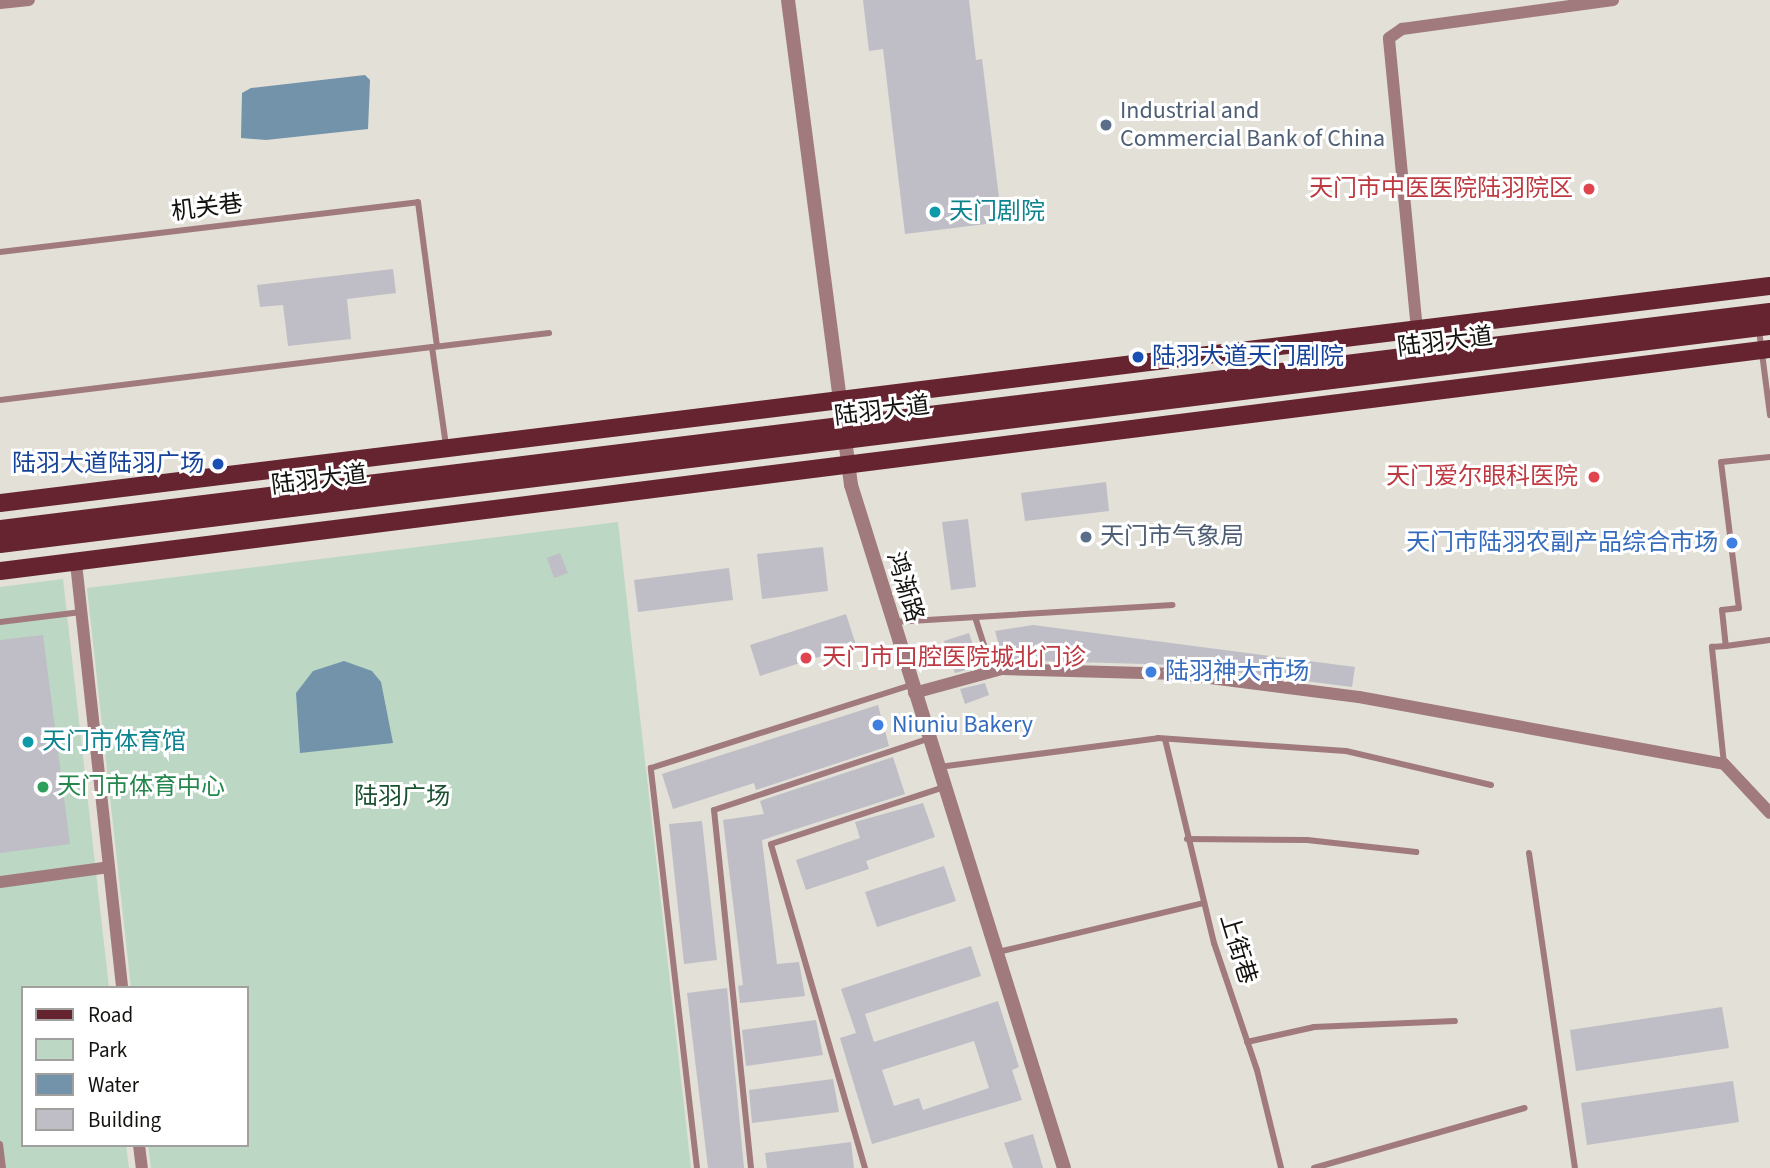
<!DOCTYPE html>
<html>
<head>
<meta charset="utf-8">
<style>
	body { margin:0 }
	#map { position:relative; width:1770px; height:1168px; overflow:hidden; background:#e2e0d7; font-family:"Source Sans 3","Noto Sans SC",sans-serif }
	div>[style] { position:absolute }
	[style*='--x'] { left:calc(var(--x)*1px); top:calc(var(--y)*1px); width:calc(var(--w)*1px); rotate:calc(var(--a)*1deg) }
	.green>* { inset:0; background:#bcd8c4 }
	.water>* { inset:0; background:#7293a9 }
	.building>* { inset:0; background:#bfbdc6 }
	.service>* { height:6px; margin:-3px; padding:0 3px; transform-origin:3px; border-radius:3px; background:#a17a7d }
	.minor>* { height:12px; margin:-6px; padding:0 6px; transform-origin:6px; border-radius:6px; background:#a17a7d }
	.tertiary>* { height:14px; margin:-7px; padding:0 7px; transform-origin:7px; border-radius:7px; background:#a17a7d }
	.primary>* { height:18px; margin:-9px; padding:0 9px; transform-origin:9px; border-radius:9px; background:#652430 }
	.dots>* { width:19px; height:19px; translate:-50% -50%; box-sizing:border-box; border:4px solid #fff; border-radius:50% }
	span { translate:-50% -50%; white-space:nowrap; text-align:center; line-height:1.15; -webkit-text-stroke:6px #fff; paint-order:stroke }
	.service-label { font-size:24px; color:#4e5e75 }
	.left { translate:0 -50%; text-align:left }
	.health-label { font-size:24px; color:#be3a42 }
	.right { translate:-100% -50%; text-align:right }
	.street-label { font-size:24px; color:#13120f }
	.culture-label { font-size:24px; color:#0d838f }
	.transit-label { font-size:24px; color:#164399 }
	.shop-label { font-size:24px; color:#366cbe }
	.leisure-label { font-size:24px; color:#27864d }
	.park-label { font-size:24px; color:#195131 }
	.legend { position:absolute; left:21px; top:986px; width:228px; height:161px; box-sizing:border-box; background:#fff; border:2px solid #a1a09f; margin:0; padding:9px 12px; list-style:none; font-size:21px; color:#13120f }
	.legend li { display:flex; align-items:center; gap:14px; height:35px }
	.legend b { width:35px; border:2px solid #a1a09f }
</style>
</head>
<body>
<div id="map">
	<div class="green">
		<i style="clip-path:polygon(618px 522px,691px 1168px,151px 1168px,148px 1145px,247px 1145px,247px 988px,131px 988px,87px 588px)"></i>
		<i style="clip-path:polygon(63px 579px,109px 988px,23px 988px,23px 1145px,126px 1145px,129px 1168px,0 1168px,0 587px)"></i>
	</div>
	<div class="water">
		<i style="clip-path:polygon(365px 75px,370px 80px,368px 129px,266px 140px,241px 138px,242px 93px,251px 88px)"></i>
		<i style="clip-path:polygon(344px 661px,372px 671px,381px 682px,393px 743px,300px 753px,296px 693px,313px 671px)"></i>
	</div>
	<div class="building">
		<i style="clip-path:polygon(863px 0,969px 0,976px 60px,982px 59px,1002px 222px,905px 234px,883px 49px,869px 51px)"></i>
		<i style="clip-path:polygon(393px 269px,396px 293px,347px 299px,351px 339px,288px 346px,283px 305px,260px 307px,257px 285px)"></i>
		<i style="clip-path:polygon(1106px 482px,1109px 511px,1025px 521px,1021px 493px)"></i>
		<i style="clip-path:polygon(968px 519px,976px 587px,951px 590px,942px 522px)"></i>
		<i style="clip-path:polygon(823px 547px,828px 591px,762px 599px,757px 554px)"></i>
		<i style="clip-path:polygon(560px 553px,568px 573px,554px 578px,547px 558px)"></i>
		<i style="clip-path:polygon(729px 568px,733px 600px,638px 612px,634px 580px)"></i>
		<i style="clip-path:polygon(846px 614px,856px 645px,760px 676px,750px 645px)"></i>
		<i style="clip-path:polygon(1033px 625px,1355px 667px,1352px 687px,1179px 665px,1003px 660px,995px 631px)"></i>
		<i style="clip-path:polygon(969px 633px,980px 666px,955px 673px,944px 641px)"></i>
		<i style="clip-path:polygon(43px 635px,70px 844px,0 853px,0 640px)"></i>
		<i style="clip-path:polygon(985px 683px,989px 695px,965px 704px,960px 689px)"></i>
		<i style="clip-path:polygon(878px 705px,889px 746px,756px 790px,754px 783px,673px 809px,662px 774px)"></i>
		<i style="clip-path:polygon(893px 757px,905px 794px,762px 840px,777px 964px,799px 962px,805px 996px,740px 1003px,738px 986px,743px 985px,723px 820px,764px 814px,760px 801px)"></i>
		<i style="clip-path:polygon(923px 803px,935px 837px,866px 861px,869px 869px,806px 890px,796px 860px,860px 838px,855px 822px)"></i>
		<i style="clip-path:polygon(702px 821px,717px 960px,684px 964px,669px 824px)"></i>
		<i style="clip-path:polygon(944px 866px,956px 901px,877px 927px,865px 892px)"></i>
		<i style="clip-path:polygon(evenodd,971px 946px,981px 976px,865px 1014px,874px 1042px,998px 1001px,1019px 1067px,1012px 1070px,1022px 1100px,872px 1144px,840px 1038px,856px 1033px,841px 989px,971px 946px,974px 1041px,989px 1088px,923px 1110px,919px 1098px,894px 1106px,882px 1070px,974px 1041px)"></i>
		<i style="clip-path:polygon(727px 988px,744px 1168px,708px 1168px,687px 993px)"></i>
		<i style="clip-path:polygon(1722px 1007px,1729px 1048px,1576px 1071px,1570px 1030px)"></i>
		<i style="clip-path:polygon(816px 1020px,823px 1055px,746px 1066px,742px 1030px)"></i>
		<i style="clip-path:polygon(833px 1079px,839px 1112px,752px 1123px,749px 1090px)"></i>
		<i style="clip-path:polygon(1733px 1081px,1739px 1122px,1587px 1145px,1581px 1103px)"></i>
		<i style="clip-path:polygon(1033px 1134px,1043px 1168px,1013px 1168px,1004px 1143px)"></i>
		<i style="clip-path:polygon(851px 1142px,854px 1168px,767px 1168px,765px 1153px)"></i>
	</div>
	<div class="service">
		<i style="--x:0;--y:252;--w:421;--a:-6.8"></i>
		<i style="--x:418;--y:202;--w:145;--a:82.5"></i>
		<i style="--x:1759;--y:330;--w:86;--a:82.6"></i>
		<i style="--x:434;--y:347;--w:116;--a:-6.9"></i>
		<i style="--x:0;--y:400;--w:435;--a:-7"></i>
		<i style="--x:432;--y:347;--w:99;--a:81.9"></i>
		<i style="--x:1770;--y:457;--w:49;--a:174.2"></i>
		<i style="--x:1721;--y:462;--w:147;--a:83"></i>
		<i style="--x:1739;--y:608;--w:17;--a:173"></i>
		<i style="--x:1722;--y:610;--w:36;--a:84"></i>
		<i style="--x:1726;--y:646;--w:44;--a:-7.8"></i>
		<i style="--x:975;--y:617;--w:56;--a:72.2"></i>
		<i style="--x:0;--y:622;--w:82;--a:-7"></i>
		<i style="--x:894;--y:622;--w:279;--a:-3.5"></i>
		<i style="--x:1165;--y:739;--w:210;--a:76.5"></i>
		<i style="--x:1214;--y:943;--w:134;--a:71.3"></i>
		<i style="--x:1257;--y:1070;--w:101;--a:76.2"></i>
		<i style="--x:1724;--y:764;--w:118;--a:-95.9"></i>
		<i style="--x:1712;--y:647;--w:14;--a:-4"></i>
		<i style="--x:939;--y:767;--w:221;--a:-7.5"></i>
		<i style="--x:1158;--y:738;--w:188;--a:4"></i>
		<i style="--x:1346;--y:751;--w:149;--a:13.2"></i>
		<i style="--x:1187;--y:839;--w:120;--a:0.5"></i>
		<i style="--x:1307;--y:840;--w:110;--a:6.3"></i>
		<i style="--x:1529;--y:853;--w:318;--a:81.7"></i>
		<i style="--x:998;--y:952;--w:212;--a:-13.4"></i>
		<i style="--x:1247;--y:1042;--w:69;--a:-12.6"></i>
		<i style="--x:1314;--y:1027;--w:141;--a:-2.4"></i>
		<i style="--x:0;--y:1144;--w:24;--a:83"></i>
		<i style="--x:697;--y:1168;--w:403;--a:-96.6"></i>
		<i style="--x:651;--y:768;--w:273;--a:-17.7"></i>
		<i style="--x:751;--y:1168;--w:360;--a:-95.9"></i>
		<i style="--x:714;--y:810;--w:225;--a:-18.4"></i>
		<i style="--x:865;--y:1168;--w:337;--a:-106.2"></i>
		<i style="--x:771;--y:844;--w:182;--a:-18.2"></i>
		<i style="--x:1314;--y:1168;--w:219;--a:-15.9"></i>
	</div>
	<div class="minor">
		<i style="--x:0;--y:3;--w:29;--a:-6"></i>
		<i style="--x:1417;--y:330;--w:293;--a:-95.5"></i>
		<i style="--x:1389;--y:38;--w:16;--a:-35"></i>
		<i style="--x:1402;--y:29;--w:213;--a:-7.8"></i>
		<i style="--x:76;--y:563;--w:427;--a:83.8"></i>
		<i style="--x:914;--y:693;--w:91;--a:-15.3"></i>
		<i style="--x:1002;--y:669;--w:177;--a:1.6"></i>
		<i style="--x:1179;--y:674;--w:181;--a:7.3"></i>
		<i style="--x:1359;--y:697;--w:371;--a:10.4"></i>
		<i style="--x:1724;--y:764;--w:67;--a:46.8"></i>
		<i style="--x:0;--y:882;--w:110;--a:-7.8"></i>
		<i style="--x:139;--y:1145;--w:23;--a:83"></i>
	</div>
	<div class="tertiary">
		<i style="--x:788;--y:0;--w:489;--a:82.6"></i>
		<i style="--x:851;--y:485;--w:715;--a:72.68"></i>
	</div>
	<div class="primary">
		<i style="--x:0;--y:503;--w:1783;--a:-6.99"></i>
		<i style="--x:0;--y:529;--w:1783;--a:-6.99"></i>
		<i style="--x:0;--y:544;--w:1783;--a:-7.02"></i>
		<i style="--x:0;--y:571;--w:1784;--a:-7.15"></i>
	</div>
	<div class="dots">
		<i style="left:1106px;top:125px;background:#5c6f8a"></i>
		<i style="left:1589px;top:189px;background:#e0444e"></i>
		<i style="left:935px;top:212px;background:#0f9aa8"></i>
		<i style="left:1138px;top:357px;background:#1a4fb4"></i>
		<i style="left:218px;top:464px;background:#1a4fb4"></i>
		<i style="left:1594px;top:477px;background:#e0444e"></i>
		<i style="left:1086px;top:537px;background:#5c6f8a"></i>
		<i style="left:1732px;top:543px;background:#3f7fe0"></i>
		<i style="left:806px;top:658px;background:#e0444e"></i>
		<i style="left:1151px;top:672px;background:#3f7fe0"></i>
		<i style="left:878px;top:725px;background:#3f7fe0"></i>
		<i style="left:28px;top:742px;background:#0f9aa8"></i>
		<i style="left:43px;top:787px;background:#2e9e5b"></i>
	</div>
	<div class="service-label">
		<span class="left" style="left:1120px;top:125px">Industrial and<br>Commercial Bank of China</span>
		<span class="left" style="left:1100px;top:537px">天门市气象局</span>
	</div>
	<div class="health-label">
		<span class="right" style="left:1573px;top:189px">天门市中医医院陆羽院区</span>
		<span class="right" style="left:1578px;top:477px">天门爱尔眼科医院</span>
		<span class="left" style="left:822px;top:658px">天门市口腔医院城北门诊</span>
	</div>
	<div class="street-label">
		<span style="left:207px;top:208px;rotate:-7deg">机关巷</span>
		<span style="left:1445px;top:342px;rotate:-7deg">陆羽大道</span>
		<span style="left:882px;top:411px;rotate:-7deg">陆羽大道</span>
		<span style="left:319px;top:480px;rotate:-7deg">陆羽大道</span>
		<span style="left:905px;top:587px;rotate:73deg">鸿渐路</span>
		<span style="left:1238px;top:949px;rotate:73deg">上街巷</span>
	</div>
	<div class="culture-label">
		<span class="left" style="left:949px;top:212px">天门剧院</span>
		<span class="left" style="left:42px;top:742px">天门市体育馆</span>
	</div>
	<div class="transit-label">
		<span class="left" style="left:1152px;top:357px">陆羽大道天门剧院</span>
		<span class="right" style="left:204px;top:464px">陆羽大道陆羽广场</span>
	</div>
	<div class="shop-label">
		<span class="right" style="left:1718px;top:543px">天门市陆羽农副产品综合市场</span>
		<span class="left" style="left:1165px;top:672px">陆羽神大市场</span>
		<span class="left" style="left:892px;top:725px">Niuniu Bakery</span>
	</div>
	<div class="leisure-label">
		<span class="left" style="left:57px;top:787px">天门市体育中心</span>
	</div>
	<div class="park-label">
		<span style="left:402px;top:797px">陆羽广场</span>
	</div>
	<ul class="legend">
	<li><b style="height:9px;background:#652430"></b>Road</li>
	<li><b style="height:19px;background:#bcd8c4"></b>Park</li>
	<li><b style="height:19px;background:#7293a9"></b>Water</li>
	<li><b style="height:19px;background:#bfbdc6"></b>Building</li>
	</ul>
</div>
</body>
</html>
